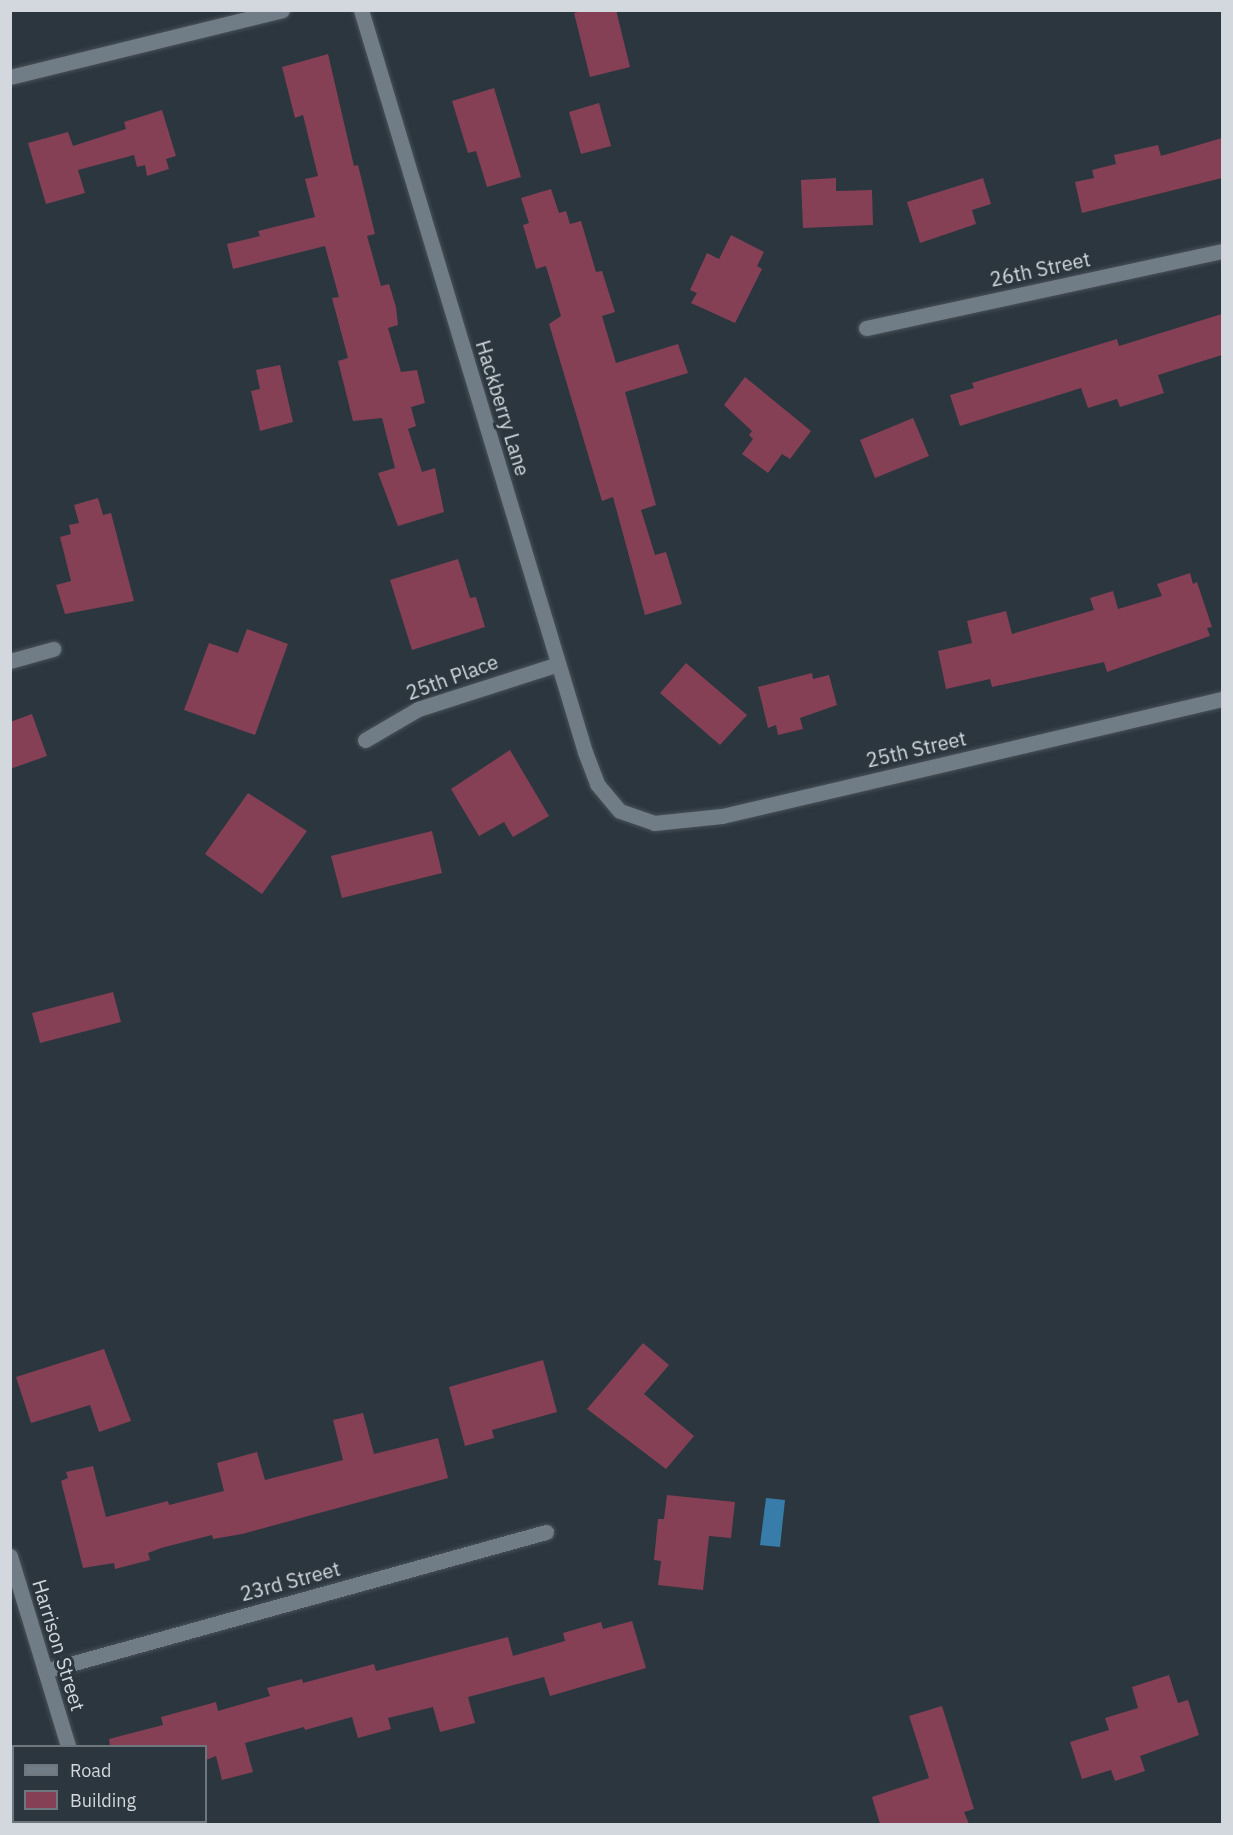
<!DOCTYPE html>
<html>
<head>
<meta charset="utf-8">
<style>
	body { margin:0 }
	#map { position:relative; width:1233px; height:1835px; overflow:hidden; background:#2b363e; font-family:"IBM Plex Sans",sans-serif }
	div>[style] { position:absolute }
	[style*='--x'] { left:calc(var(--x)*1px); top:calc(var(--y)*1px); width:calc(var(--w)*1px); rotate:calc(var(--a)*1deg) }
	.water>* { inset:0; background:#387da9 }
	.building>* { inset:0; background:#864056 }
	.roads { filter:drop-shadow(0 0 2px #495159) drop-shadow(0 0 2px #495159) }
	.minor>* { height:15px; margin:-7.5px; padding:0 7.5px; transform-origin:7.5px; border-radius:7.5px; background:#717d86 }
	.tertiary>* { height:15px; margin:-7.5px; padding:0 7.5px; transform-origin:7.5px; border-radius:7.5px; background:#717d86 }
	span { translate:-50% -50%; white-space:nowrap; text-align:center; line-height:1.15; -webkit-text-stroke:6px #2b363e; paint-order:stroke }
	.street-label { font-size:20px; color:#d2d8dd }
	.frame { position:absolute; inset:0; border:12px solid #d2d8dd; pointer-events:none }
	.legend { position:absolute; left:12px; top:1745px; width:195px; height:78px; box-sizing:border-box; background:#2b363e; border:2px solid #6e777e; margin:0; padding:8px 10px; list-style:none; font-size:18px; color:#d2d8dd }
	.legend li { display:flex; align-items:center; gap:12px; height:30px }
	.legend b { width:30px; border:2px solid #6e777e }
</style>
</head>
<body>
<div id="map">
	<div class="water">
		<i style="clip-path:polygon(766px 1498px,785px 1500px,780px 1547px,760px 1545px)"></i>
	</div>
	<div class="building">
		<i style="clip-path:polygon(587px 10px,616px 10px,630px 67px,590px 77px,574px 13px)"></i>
		<i style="clip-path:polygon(328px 54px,354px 166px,358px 165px,375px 234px,367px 236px,381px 286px,389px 284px,396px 307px,398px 325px,388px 328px,401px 372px,417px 370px,425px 403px,411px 407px,416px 426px,408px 429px,422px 472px,435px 468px,444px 512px,398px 526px,378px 473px,395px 468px,382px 418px,353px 421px,338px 361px,348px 358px,332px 298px,339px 297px,325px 246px,233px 269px,227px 244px,260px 236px,258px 231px,315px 217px,305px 179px,318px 176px,303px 115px,295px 118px,282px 67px)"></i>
		<i style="clip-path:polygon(494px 88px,521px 177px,487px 187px,476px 151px,468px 153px,452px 101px)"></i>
		<i style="clip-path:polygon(599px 103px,611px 146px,581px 154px,569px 112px)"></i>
		<i style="clip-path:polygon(162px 110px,176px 156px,166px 159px,169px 169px,147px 176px,145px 165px,137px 167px,134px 155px,78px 170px,85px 193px,46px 204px,28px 143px,68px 132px,73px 146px,126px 129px,124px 122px)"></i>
		<i style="clip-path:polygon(1222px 138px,1222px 178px,1082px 213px,1075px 182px,1094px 178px,1092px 170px,1116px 164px,1114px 155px,1158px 145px,1161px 156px)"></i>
		<i style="clip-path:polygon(836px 178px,836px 191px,872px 190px,873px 225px,803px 228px,801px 180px)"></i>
		<i style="clip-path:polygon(983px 178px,991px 204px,972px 210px,976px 224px,920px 243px,907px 202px)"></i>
		<i style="clip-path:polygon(551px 189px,559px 213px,566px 211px,570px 224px,581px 221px,596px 272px,602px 271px,615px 312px,602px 316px,616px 363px,678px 344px,688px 373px,625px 392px,656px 505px,641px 510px,655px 555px,666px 552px,682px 604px,645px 615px,613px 497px,602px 501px,549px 324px,561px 316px,546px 266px,536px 269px,523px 225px,529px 223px,521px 198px)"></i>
		<i style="clip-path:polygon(731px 235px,764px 252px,757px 266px,762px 269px,735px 323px,691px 303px,697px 293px,690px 290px,707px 253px,719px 259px)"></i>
		<i style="clip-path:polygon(1222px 314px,1222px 355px,1158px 375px,1164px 393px,1120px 407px,1117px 399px,1088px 408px,1081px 388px,960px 426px,950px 395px,974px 388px,972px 383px,1117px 339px,1119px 346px)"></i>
		<i style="clip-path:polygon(280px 365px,293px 422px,260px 431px,251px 391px,260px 389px,256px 370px)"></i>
		<i style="clip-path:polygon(745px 377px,811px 431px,790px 459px,782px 454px,768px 473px,742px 454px,753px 439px,749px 435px,752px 431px,724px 405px)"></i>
		<i style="clip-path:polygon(913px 418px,929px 456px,875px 478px,860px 440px)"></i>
		<i style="clip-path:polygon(98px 498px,103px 515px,111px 513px,134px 601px,65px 614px,56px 585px,71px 581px,60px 537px,71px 534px,69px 525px,79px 523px,74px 505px)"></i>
		<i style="clip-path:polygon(458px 559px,470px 598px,476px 597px,485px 627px,412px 650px,390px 580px)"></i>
		<i style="clip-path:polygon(1190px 573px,1193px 584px,1197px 582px,1212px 627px,1207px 628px,1210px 636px,1107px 672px,1104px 662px,992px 687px,990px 679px,946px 689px,938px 651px,972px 643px,967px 621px,1006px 611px,1012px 634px,1094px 610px,1090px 598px,1113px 591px,1118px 609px,1162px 596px,1157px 584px)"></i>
		<i style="clip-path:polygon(247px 629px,288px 644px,255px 735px,184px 710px,209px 643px,238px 653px)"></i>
		<i style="clip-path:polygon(686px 663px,747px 715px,720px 745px,660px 693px)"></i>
		<i style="clip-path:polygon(812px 673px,813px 679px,829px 675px,837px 705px,800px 718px,803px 729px,778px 735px,776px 725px,768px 728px,758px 687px)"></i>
		<i style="clip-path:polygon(32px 714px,47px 756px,10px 769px,10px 722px)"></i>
		<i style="clip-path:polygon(510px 750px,549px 816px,513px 837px,504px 822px,479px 836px,451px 789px)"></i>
		<i style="clip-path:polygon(248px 793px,307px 831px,262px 894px,205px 854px)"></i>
		<i style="clip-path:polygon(432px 831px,442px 873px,342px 898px,331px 856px)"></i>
		<i style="clip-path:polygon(113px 992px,121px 1022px,40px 1043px,32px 1013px)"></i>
		<i style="clip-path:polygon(643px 1343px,669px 1365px,644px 1394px,694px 1436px,666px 1469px,587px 1409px)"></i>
		<i style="clip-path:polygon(104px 1349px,131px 1421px,99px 1432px,90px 1405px,31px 1423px,16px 1377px)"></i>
		<i style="clip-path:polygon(543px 1360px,557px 1412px,492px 1430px,494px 1438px,465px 1446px,449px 1387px)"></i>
		<i style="clip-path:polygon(363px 1413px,374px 1454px,438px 1438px,448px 1478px,242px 1534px,213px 1539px,212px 1535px,161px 1548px,148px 1553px,150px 1560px,115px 1569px,114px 1563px,83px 1568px,61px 1481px,68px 1478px,66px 1472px,93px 1466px,106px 1517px,168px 1501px,169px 1505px,224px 1491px,217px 1463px,257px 1452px,265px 1480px,343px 1460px,333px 1420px)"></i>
		<i style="clip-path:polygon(667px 1495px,735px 1502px,731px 1538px,709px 1536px,703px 1590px,658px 1585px,661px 1561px,654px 1560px,658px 1519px,664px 1519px)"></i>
		<i style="clip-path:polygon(632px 1621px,646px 1668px,550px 1696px,544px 1677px,468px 1697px,475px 1723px,440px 1732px,433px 1707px,388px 1718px,391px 1729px,358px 1738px,352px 1717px,305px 1730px,304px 1727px,245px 1743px,253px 1772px,222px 1780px,216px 1756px,206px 1760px,206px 1746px,110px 1746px,109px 1739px,163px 1725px,161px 1717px,216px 1702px,218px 1711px,270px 1696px,267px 1688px,302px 1679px,303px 1683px,374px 1664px,376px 1671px,508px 1637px,513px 1656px,565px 1641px,563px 1633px,601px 1622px,603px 1629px)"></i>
		<i style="clip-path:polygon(1169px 1675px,1178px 1703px,1188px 1700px,1199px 1735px,1140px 1756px,1145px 1771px,1115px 1781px,1111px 1770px,1082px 1779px,1070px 1742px,1109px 1730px,1105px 1718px,1138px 1708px,1132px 1687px)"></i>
		<i style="clip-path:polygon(942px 1706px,974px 1809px,964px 1812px,969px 1824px,880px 1824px,872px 1797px,929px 1778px,909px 1716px)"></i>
	</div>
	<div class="roads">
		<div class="minor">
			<i style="--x:361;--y:10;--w:775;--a:73.2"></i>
			<i style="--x:585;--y:752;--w:34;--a:69"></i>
			<i style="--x:597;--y:784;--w:35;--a:50"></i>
			<i style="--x:620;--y:811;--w:36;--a:19"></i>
			<i style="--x:654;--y:823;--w:68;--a:-5.9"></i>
			<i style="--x:722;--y:816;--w:514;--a:-13.17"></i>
			<i style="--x:866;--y:328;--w:364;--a:-12.2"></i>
			<i style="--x:10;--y:661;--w:45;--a:-15.6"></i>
			<i style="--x:365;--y:740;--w:61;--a:-30.3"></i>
			<i style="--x:418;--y:709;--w:147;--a:-17.8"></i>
			<i style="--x:10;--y:1556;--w:199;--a:73"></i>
			<i style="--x:45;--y:1671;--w:520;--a:-15.51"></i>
			<i style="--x:92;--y:1822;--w:2;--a:90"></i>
		</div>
		<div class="tertiary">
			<i style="--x:10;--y:77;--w:280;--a:-13.8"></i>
		</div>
	</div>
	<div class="street-label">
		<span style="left:1040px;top:269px;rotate:-12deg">26th Street</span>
		<span style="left:503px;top:408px;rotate:73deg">Hackberry Lane</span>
		<span style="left:452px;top:677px;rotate:-20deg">25th Place</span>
		<span style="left:916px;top:749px;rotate:-13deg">25th Street</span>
		<span style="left:290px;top:1581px;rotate:-15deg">23rd Street</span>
		<span style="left:59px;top:1645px;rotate:73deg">Harrison Street</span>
	</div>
	<div class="frame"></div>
	<ul class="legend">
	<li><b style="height:8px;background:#717d86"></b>Road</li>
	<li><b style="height:16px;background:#864056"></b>Building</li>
	</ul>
</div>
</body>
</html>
